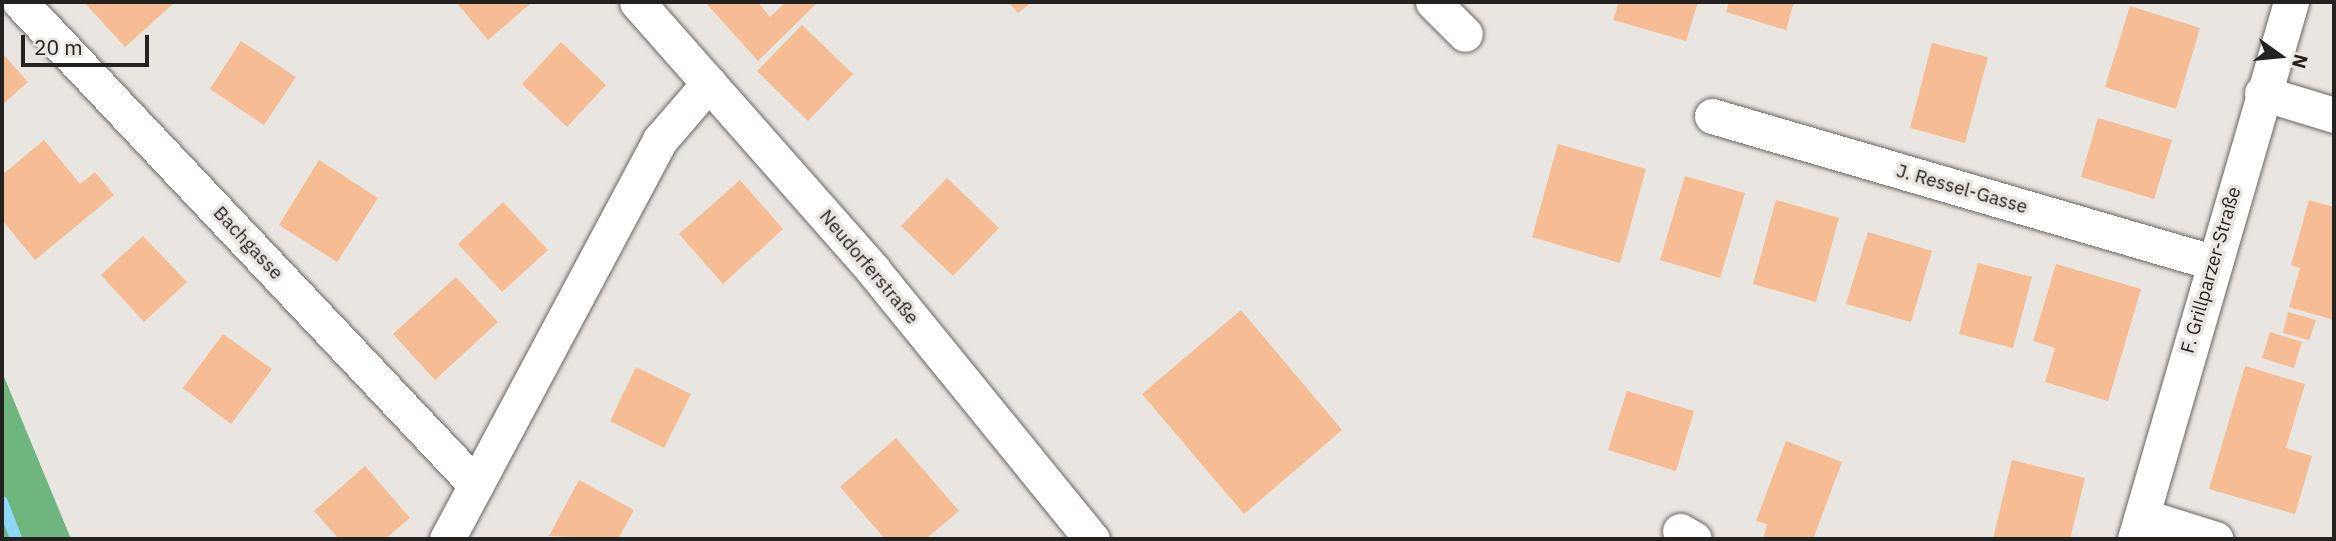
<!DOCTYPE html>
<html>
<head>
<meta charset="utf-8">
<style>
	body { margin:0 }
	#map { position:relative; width:2336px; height:541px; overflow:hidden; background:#e9e5e1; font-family:"IBM Plex Sans",sans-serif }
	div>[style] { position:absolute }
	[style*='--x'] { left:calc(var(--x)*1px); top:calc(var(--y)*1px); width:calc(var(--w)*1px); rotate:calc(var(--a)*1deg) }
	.forest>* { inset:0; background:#6fb57e }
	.stream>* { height:12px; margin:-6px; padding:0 6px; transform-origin:6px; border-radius:6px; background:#8cd8f6 }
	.building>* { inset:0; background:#f6bc93 }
	.roads { filter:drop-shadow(0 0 2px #6a6563) drop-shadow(0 0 2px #6a6563) }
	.minor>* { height:35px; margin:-17.5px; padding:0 17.5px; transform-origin:17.5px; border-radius:17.5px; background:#fff }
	span { translate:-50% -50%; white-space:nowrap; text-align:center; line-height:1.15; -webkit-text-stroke:7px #e9e5e1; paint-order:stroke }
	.street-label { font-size:19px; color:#242221 }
	.frame { position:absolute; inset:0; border:4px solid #242221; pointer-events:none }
	.north { position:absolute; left:2245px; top:21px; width:70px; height:70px; -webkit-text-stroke:5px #e9e5e1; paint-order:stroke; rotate:105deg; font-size:19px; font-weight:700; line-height:28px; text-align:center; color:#242221 }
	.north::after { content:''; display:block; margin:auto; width:24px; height:32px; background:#242221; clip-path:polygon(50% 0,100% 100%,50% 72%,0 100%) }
	.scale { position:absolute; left:21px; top:35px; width:128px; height:32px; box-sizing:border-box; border:4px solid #242221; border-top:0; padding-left:9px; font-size:21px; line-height:24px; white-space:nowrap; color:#242221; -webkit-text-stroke:5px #e9e5e1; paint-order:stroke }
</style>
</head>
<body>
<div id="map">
	<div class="forest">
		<i style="clip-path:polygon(2px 372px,71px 539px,2px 539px)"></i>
	</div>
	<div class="stream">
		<i style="--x:2;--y:502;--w:40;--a:69"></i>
	</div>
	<div class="building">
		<i style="clip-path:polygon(84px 2px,175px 2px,125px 47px)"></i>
		<i style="clip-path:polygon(456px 2px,527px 2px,530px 4px,488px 40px)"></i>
		<i style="clip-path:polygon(705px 2px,758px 2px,770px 17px,786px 2px,818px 2px,758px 61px)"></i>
		<i style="clip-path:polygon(1008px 2px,1032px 2px,1018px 13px)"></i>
		<i style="clip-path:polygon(1619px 2px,1698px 2px,1686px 41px,1613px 20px)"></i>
		<i style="clip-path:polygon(1729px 2px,1794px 2px,1786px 30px,1726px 12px)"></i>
		<i style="clip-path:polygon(2130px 6px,2200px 28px,2176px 109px,2105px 87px)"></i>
		<i style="clip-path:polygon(802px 25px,853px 74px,808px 121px,757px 71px)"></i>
		<i style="clip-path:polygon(241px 41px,296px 77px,264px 125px,210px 89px)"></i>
		<i style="clip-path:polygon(561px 42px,606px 85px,567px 127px,522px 84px)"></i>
		<i style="clip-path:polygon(1932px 43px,1988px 57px,1965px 143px,1910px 128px)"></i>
		<i style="clip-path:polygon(2px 53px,28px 82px,2px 105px)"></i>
		<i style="clip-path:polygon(2098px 118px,2172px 140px,2154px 199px,2081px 177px)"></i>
		<i style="clip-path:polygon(44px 140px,80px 184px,95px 172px,114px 195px,35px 260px,2px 220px,2px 175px)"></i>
		<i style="clip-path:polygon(1558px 144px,1646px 169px,1620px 263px,1532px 237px)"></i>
		<i style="clip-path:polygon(319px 160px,378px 198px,337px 262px,279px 225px)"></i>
		<i style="clip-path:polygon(1685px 176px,1745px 193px,1720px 278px,1660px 260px)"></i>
		<i style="clip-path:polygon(947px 178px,999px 228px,953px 276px,901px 226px)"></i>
		<i style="clip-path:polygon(740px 180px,783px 229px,723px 284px,679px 234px)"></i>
		<i style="clip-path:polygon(1776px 200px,1839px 218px,1816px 302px,1753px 284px)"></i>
		<i style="clip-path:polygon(2309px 200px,2334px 207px,2334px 320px,2289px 307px,2300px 268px,2291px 265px)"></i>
		<i style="clip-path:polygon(503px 202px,548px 250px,502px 292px,458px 244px)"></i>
		<i style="clip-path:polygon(1868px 232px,1932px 251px,1911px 322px,1846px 304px)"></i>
		<i style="clip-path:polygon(143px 236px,187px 282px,144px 322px,101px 275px)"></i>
		<i style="clip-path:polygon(1978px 263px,2032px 277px,2013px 348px,1959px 334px)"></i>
		<i style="clip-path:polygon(2056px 264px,2141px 289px,2108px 401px,2045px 382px,2055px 348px,2033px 341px)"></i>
		<i style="clip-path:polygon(456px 277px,498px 322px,435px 380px,393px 334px)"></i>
		<i style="clip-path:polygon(1241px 310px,1342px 430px,1244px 514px,1142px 394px)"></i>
		<i style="clip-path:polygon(2288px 312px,2316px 320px,2309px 340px,2283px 333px)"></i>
		<i style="clip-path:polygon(2270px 332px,2302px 342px,2294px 368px,2262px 358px)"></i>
		<i style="clip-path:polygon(223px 334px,272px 369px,231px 424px,183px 388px)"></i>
		<i style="clip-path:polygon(2245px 366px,2305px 384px,2286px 448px,2312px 456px,2295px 514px,2209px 489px)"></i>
		<i style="clip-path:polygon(636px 367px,691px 394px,664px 448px,610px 421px)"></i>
		<i style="clip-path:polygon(1627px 391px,1694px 411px,1676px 471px,1608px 450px)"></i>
		<i style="clip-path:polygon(896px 438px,959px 511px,926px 539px,885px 539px,840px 487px)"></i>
		<i style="clip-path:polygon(1786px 441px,1842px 462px,1813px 539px,1763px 539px,1767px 524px,1756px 521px)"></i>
		<i style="clip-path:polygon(2012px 460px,2085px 478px,2070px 539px,1993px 539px)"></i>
		<i style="clip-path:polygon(365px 466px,410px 518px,385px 539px,339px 539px,314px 511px)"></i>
		<i style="clip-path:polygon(579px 480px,634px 510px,618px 539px,549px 536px)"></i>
	</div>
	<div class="roads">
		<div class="minor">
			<i style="--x:20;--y:2;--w:664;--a:46.65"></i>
			<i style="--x:637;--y:2;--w:357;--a:48.6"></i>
			<i style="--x:873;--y:270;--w:347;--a:50.9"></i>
			<i style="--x:1433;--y:2;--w:45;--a:45"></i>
			<i style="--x:2262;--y:93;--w:75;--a:17"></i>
			<i style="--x:1712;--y:116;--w:521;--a:16.28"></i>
			<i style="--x:2142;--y:516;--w:77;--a:17.3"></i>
			<i style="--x:1680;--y:531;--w:16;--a:30"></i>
			<i style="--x:447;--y:539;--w:452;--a:-61.9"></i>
			<i style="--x:660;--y:140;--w:75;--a:-49.3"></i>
			<i style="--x:2135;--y:539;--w:559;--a:-73.8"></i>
		</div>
	</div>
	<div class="street-label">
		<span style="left:1962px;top:189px;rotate:16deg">J. Ressel-Gasse</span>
		<span style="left:248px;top:243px;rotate:47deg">Bachgasse</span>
		<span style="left:869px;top:267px;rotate:50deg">Neudorferstraße</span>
		<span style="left:2211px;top:270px;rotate:-74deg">F. Grillparzer-Straße</span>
	</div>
	<div class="frame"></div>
	<div class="north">N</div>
	<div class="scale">20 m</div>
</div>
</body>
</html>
